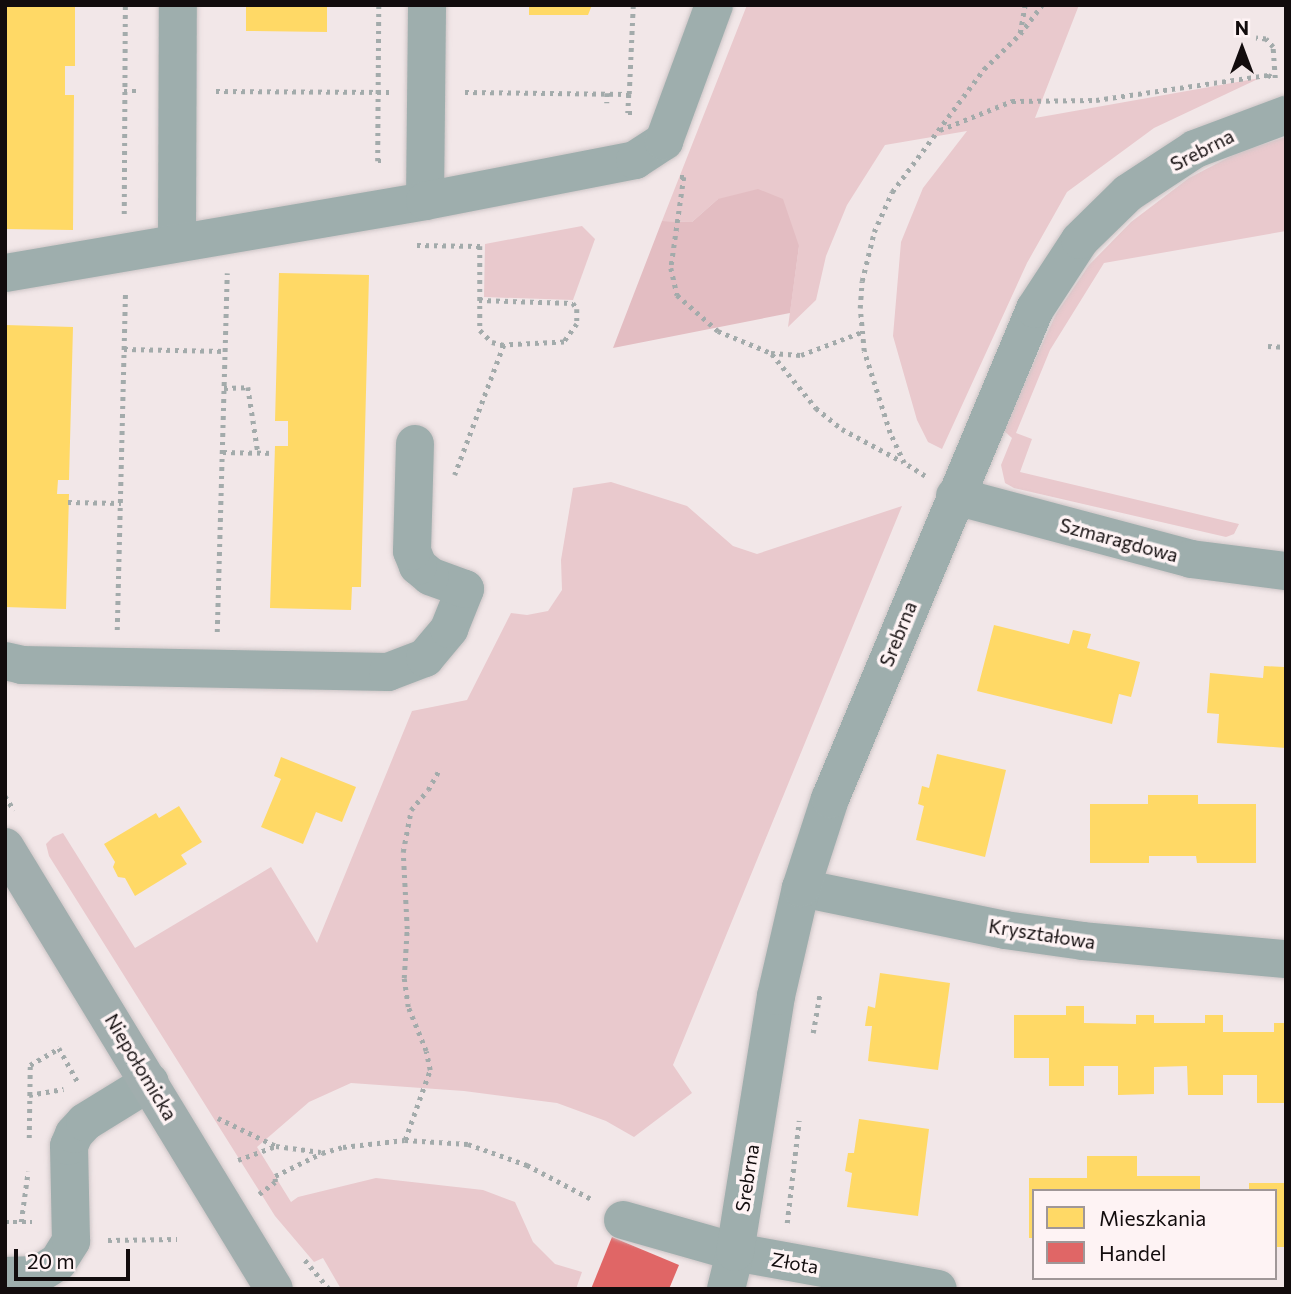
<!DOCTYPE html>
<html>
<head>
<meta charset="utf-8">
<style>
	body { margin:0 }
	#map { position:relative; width:1291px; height:1294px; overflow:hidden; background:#f2e7e8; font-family:Commissioner,sans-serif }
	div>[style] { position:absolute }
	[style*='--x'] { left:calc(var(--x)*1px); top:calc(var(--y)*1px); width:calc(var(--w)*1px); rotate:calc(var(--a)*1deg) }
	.green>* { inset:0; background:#e9c9cd }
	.forest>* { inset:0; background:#e3bdc2 }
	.homes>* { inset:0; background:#ffd966 }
	.shops>* { inset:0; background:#e06666 }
	.path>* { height:4.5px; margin-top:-2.25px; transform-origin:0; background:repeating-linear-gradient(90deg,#a3abab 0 3.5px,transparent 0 8.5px) }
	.roads { filter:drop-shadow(0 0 2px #cdc5c6) drop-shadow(0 0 2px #cdc5c6) }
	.minor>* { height:38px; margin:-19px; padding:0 19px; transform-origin:19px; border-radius:19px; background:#9eaead }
	.major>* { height:38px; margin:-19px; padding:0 19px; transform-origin:19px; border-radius:19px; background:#a1aeae }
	span { translate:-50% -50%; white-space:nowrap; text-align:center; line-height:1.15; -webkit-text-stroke:7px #fef3f4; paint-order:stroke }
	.street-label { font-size:19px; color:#120c0d }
	.frame { position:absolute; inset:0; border:7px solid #120c0d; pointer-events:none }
	.legend { position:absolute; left:1032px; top:1189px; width:245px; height:91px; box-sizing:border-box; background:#fef3f4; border:2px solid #a09798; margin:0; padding:9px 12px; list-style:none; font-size:21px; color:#120c0d }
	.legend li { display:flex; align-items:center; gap:14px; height:35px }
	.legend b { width:35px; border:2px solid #a09798 }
	.north { position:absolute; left:1207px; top:14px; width:70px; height:70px; -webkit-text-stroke:5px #fef3f4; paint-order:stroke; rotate:0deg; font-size:19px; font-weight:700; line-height:28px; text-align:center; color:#120c0d }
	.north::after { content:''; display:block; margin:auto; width:24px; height:32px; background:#120c0d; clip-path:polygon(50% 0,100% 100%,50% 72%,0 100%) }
	.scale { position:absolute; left:14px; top:1249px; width:116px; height:32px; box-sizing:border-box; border:4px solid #120c0d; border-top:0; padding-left:9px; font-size:21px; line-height:24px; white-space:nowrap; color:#120c0d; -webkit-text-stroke:5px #fef3f4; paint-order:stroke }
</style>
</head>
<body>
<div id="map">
	<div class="green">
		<i style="clip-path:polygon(747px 5px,1079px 5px,1035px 118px,1260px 78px,1154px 128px,1067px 192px,1027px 263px,942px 449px,928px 442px,917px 420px,893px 336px,901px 242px,923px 188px,967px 131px,885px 145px,847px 205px,826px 256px,816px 300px,788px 327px,799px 246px,718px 199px,692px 222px,662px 221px)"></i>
		<i style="clip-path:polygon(1286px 137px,1286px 231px,1104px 263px,1050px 350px,1016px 433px,1032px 439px,1020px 472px,1239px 524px,1234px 534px,1226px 537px,1014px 488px,1005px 483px,1001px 465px,1012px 438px,1003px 430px,1056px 314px,1089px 265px,1131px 222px,1189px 178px,1239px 152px)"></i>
		<i style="clip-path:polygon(582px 226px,595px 239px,573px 300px,484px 297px,485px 244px)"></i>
		<i style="clip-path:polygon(611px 482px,687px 506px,733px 546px,757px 554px,902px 506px,673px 1065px,692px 1093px,634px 1137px,606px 1121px,557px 1103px,464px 1091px,351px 1083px,309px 1102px,257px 1147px,291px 1202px,298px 1197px,376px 1178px,483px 1190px,515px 1202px,533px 1242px,555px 1264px,582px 1272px,576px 1289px,341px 1289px,323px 1258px,314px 1262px,275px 1216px,49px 856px,46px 844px,53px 837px,63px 833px,135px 948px,271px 867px,317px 943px,412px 711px,467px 700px,511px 613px,527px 615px,548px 611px,562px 590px,561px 560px,573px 488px)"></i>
	</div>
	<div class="forest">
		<i style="clip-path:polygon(758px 189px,783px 199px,799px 246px,790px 313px,613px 348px,662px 221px,692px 222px,718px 199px)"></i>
	</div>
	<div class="homes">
		<i style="clip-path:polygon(5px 5px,75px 5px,75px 66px,65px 66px,65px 95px,74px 95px,73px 230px,5px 229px)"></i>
		<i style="clip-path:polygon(246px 5px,327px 5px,327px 32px,246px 31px)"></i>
		<i style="clip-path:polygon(529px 5px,592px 5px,588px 15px,529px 15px)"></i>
		<i style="clip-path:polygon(279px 273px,369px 275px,361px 587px,352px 587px,351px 610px,270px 608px,275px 446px,288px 446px,288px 421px,275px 421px)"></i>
		<i style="clip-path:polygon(5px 325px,73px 327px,69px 480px,58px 480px,57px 494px,69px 494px,66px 609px,5px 607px)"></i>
		<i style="clip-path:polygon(994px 625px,1069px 644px,1073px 630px,1091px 634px,1087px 648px,1140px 662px,1131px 697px,1119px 694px,1112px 724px,977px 691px)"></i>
		<i style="clip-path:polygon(1264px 666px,1284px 667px,1286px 748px,1217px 743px,1219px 714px,1207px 713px,1210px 673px,1263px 678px)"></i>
		<i style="clip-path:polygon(937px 754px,1006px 770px,985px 857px,916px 840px,924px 806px,918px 804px,922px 786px,929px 788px)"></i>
		<i style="clip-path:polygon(281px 757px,356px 787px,342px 822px,316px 812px,303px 844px,261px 827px,281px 779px,274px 776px)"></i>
		<i style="clip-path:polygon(1148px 795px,1198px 795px,1198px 804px,1256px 804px,1256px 863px,1197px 863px,1196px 856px,1149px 856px,1149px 863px,1090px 863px,1090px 804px,1148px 804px)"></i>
		<i style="clip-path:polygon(179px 806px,202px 842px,181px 855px,187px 864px,135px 896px,125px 878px,118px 877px,113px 867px,115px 862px,104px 844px,156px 813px,159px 818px)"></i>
		<i style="clip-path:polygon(880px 973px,950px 983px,938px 1070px,868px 1061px,872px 1026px,865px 1026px,868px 1006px,875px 1008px)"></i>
		<i style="clip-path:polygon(1066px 1006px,1084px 1006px,1084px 1023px,1136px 1024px,1136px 1015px,1154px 1015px,1154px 1023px,1205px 1023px,1205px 1015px,1223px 1015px,1223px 1032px,1274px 1032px,1274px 1023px,1286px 1023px,1286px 1103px,1257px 1103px,1257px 1075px,1223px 1075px,1223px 1095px,1188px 1095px,1187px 1066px,1154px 1067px,1154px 1094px,1118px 1095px,1118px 1066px,1084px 1066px,1084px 1086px,1049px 1086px,1049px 1058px,1014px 1058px,1014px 1015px,1066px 1015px)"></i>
		<i style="clip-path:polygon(859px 1119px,929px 1129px,918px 1216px,847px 1207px,852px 1173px,845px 1171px,848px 1153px,854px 1153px)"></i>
		<i style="clip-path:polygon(1087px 1156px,1137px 1156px,1137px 1176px,1200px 1176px,1200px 1191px,1034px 1191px,1034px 1238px,1029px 1238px,1029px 1178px,1087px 1178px)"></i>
		<i style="clip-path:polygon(1249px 1183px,1286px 1183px,1286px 1247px,1275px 1247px,1275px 1191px,1249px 1191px)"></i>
	</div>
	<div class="shops">
		<i style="clip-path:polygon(612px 1237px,679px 1265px,669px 1289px,591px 1289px)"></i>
	</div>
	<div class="path">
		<i style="--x:379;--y:5;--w:156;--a:90.4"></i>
		<i style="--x:378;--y:161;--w:8;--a:0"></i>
		<i style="--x:1020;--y:33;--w:28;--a:-80"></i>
		<i style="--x:124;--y:91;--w:17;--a:0"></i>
		<i style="--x:216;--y:91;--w:173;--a:0.3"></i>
		<i style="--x:465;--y:92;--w:164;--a:0.7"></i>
		<i style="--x:629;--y:94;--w:89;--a:-87.4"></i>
		<i style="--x:607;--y:93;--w:10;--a:90"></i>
		<i style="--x:629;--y:94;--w:19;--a:93"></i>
		<i style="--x:628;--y:113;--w:5;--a:0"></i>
		<i style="--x:940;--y:130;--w:78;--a:-21.9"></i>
		<i style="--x:1012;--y:101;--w:84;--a:-0.7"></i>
		<i style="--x:1096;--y:100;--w:174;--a:-8.3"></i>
		<i style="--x:1268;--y:75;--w:8;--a:23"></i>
		<i style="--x:1275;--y:78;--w:31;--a:-94"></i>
		<i style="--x:1273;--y:47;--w:11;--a:-131"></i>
		<i style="--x:1266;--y:39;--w:10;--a:-174"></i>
		<i style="--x:680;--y:177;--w:4;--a:0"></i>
		<i style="--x:684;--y:177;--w:92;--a:98.1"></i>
		<i style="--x:671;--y:268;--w:28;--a:77"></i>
		<i style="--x:677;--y:295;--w:55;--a:41.3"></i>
		<i style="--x:718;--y:331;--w:57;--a:22.5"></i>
		<i style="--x:771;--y:353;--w:30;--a:4"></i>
		<i style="--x:801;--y:355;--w:65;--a:-20.7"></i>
		<i style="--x:124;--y:214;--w:209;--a:-89.7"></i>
		<i style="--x:417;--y:245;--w:63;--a:0.9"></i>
		<i style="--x:480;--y:246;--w:84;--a:90"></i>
		<i style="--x:480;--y:330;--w:17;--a:45"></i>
		<i style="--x:492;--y:342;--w:12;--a:14"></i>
		<i style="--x:504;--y:345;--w:139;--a:110.7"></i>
		<i style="--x:479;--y:300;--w:94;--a:1.8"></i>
		<i style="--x:573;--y:303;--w:7;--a:56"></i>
		<i style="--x:577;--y:309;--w:15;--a:90"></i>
		<i style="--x:577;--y:324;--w:22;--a:126"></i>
		<i style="--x:564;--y:342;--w:60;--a:177.1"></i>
		<i style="--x:1268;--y:346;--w:18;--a:3"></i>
		<i style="--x:124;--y:349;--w:101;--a:1.1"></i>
		<i style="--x:772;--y:354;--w:70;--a:50.8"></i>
		<i style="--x:816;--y:408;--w:33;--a:39"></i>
		<i style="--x:842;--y:429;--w:69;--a:28.4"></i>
		<i style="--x:224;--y:388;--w:24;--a:-2"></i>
		<i style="--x:248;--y:387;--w:66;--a:81.3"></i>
		<i style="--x:223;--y:452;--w:51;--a:1.1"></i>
		<i style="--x:925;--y:476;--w:25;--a:-148"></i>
		<i style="--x:904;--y:463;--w:33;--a:-115"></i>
		<i style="--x:890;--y:433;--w:86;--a:-107.6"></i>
		<i style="--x:864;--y:351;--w:43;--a:-95.3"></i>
		<i style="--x:860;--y:308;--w:27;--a:-86"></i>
		<i style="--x:862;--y:281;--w:50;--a:-76.2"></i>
		<i style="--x:874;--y:232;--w:44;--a:-65.8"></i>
		<i style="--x:892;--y:192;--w:154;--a:-53.2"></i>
		<i style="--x:984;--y:69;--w:50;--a:-44.2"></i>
		<i style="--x:1020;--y:34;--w:36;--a:-53"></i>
		<i style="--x:68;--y:502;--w:53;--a:1.1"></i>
		<i style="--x:117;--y:630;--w:338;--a:-88.6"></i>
		<i style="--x:217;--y:632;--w:359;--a:-88.4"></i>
		<i style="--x:5;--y:796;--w:17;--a:57"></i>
		<i style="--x:813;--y:1033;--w:41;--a:-80.1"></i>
		<i style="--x:29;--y:1095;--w:35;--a:-10"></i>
		<i style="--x:218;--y:1118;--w:64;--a:25.8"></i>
		<i style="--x:276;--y:1146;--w:45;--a:7.6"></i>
		<i style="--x:29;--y:1138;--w:73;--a:-89.2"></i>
		<i style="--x:30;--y:1065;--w:34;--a:-30"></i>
		<i style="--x:59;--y:1048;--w:39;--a:61"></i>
		<i style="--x:405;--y:1140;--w:74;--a:-70.3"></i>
		<i style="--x:430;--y:1070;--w:19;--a:-102"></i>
		<i style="--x:426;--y:1051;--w:48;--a:-112.2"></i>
		<i style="--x:408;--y:1007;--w:29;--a:-98"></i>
		<i style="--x:404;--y:978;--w:49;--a:-86.5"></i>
		<i style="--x:407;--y:929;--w:77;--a:-93"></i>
		<i style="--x:403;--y:852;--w:43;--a:-79.2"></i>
		<i style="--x:411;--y:810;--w:26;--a:-50"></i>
		<i style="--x:428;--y:790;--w:25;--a:-61"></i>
		<i style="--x:238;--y:1160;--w:40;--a:-20.2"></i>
		<i style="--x:259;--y:1194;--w:20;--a:-37"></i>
		<i style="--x:275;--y:1182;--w:6;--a:-90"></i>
		<i style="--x:275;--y:1176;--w:52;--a:-26.1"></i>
		<i style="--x:322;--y:1153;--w:22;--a:-16"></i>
		<i style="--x:343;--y:1147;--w:62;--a:-6.4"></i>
		<i style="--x:405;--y:1140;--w:63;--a:3.6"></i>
		<i style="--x:468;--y:1144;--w:63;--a:19.6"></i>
		<i style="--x:527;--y:1165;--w:75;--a:27.9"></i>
		<i style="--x:5;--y:1222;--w:27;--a:0"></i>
		<i style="--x:21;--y:1222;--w:51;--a:-82.2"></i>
		<i style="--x:787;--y:1223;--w:103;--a:-83.3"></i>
		<i style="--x:108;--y:1240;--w:69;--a:-0.8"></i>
		<i style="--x:305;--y:1260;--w:38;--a:50"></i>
	</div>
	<div class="roads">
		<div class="minor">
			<i style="--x:425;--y:201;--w:196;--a:-89.4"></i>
			<i style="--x:177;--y:243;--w:238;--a:-89.8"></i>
			<i style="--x:5;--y:273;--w:426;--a:-9.7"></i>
			<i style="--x:425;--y:201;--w:214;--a:-11"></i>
			<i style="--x:635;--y:160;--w:35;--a:-33"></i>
			<i style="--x:664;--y:141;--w:145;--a:-69.8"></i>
			<i style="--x:955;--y:496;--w:244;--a:14.9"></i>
			<i style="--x:1191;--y:559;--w:96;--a:7.2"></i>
			<i style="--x:5;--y:661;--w:17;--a:13"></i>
			<i style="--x:22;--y:665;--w:366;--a:1.1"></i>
			<i style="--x:388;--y:672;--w:40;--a:-21"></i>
			<i style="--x:425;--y:658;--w:38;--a:-50"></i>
			<i style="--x:449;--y:629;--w:43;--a:-68.2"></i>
			<i style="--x:465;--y:589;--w:37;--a:-160"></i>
			<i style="--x:430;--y:576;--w:16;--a:-140"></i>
			<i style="--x:418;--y:566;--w:16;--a:-112"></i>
			<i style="--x:412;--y:551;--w:107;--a:-88.4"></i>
			<i style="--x:801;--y:888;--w:208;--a:11.6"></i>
			<i style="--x:1005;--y:930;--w:79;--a:8"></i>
			<i style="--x:1083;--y:941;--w:204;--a:5.1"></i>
			<i style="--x:623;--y:1220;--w:116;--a:15.9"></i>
			<i style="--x:735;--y:1252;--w:206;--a:10.3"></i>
			<i style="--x:5;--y:1276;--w:32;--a:-2"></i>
			<i style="--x:37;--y:1275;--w:25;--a:-32"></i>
			<i style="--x:58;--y:1262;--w:25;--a:-58"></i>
			<i style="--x:71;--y:1241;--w:95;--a:-91.2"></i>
			<i style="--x:69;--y:1146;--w:13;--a:-67"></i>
			<i style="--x:74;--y:1134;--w:16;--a:-47"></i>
			<i style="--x:85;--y:1122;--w:76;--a:-31.6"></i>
			<i style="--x:726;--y:1289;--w:38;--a:-76"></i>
			<i style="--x:735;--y:1252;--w:259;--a:-80.9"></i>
			<i style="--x:776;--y:996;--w:111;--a:-77"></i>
			<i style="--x:801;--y:888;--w:94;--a:-72"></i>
			<i style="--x:830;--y:799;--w:531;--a:-67.3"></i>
			<i style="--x:1035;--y:309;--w:82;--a:-56.9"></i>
			<i style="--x:1080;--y:240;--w:67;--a:-44.4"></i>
			<i style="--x:1128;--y:193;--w:80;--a:-33.3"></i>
			<i style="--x:1195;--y:149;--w:97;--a:-20.5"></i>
		</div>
		<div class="major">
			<i style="--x:5;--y:847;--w:517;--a:58.68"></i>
		</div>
	</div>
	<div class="street-label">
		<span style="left:1202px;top:150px;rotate:-27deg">Srebrna</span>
		<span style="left:1119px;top:540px;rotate:15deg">Szmaragdowa</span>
		<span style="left:898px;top:634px;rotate:-68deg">Srebrna</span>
		<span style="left:1042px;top:934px;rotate:9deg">Kryształowa</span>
		<span style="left:141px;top:1067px;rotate:59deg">Niepołomicka</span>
		<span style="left:747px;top:1178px;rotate:-81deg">Srebrna</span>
		<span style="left:795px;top:1263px;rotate:10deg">Złota</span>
	</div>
	<div class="frame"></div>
	<ul class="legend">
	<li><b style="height:19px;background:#ffd966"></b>Mieszkania</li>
	<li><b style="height:19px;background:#e06666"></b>Handel</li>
	</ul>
	<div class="north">N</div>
	<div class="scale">20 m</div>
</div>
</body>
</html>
